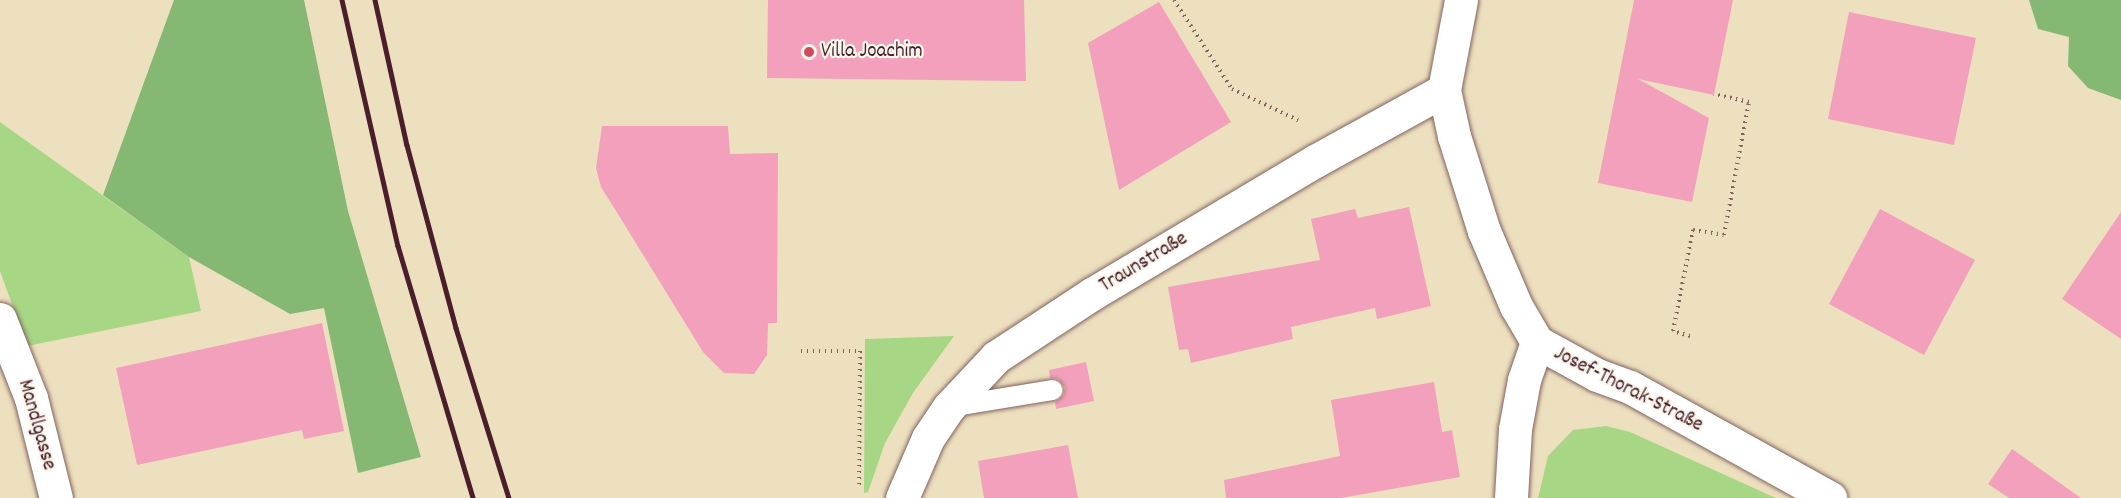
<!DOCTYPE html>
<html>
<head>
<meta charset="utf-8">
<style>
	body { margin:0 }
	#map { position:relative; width:2121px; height:498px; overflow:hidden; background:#ede0bf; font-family:Dekko,sans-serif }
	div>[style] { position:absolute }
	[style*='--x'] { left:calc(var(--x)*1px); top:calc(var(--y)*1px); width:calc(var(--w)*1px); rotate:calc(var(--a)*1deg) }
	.green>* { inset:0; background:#a7d785 }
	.forest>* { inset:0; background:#85b872 }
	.building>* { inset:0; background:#f2a0bb }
	.path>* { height:4px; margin-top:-2px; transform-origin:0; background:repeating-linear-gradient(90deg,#83635f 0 1.5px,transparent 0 6px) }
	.roads { filter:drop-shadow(0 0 2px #83635f) drop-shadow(0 0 2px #83635f) }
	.service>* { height:20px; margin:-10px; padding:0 10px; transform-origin:10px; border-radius:10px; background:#fff }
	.minor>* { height:33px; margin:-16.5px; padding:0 16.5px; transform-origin:16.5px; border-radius:16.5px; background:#fff }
	.rail>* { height:4.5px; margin:-2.25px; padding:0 2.25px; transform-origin:2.25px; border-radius:2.25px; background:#4a1f2b }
	.dots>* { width:16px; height:16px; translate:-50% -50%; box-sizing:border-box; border:3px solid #fbf7ec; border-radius:50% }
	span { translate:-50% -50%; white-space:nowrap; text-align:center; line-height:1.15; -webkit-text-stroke:4.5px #fbf7ec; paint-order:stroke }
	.poi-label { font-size:21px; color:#4a1f2b }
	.left { translate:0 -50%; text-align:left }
	.street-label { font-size:21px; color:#4a1f2b }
</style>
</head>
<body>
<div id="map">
	<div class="green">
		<i style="clip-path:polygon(0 122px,189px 257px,201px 311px,27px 346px,0 271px)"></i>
		<i style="clip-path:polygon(954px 336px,913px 393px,885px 443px,868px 492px,864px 493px,865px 339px)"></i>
		<i style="clip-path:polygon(1606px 426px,1630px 432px,1776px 498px,1538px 498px,1548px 456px,1573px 430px)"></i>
	</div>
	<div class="forest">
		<i style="clip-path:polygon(174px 0,304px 0,348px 211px,421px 457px,358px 473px,324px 308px,290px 314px,189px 257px,103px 195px)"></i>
		<i style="clip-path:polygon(2029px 0,2121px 0,2121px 100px,2088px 88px,2068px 66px,2069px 37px,2038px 29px)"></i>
	</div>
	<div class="building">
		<i style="clip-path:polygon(768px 0,1024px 0,1026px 81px,767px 78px)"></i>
		<i style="clip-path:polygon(1634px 0,1733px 0,1714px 95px,1638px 79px,1709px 118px,1692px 202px,1598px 183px)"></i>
		<i style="clip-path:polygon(1159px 2px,1231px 122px,1119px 190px,1088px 43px)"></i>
		<i style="clip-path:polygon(1849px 12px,1976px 38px,1954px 145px,1828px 119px)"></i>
		<i style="clip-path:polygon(602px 126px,728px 126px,730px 154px,778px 153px,777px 323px,768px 323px,767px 355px,754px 374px,724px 373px,703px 352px,621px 219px,601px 187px,596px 168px)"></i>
		<i style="clip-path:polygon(1409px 207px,1431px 306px,1377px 319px,1375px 308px,1291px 327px,1293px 339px,1191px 363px,1188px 349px,1179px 350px,1168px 287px,1320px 260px,1311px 219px,1355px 209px,1358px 218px)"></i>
		<i style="clip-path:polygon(1880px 209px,1975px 260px,1924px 355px,1829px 304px)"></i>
		<i style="clip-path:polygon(2121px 212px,2121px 339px,2062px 299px)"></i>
		<i style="clip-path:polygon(322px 323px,344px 431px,304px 439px,302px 430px,137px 465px,116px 368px)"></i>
		<i style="clip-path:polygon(1086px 362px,1094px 401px,1056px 409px,1055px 402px,1064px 395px,1065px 387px,1058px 379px,1050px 378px,1049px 370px)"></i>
		<i style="clip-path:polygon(1434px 382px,1442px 432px,1452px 430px,1460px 477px,1341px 498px,1226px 498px,1224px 480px,1340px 456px,1331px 400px)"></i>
		<i style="clip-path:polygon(1068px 445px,1078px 498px,984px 498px,978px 461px)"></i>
		<i style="clip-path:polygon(2012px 449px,2081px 498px,2009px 498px,1988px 484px)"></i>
	</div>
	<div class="path">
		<i style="--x:1174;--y:0;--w:106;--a:56.9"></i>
		<i style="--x:1232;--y:89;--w:73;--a:25.2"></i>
		<i style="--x:1690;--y:336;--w:18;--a:-164"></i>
		<i style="--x:1673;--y:331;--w:103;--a:-78.8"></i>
		<i style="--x:1693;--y:230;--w:31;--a:9"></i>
		<i style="--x:1724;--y:235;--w:135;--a:-79.4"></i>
		<i style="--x:1749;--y:102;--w:36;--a:-167"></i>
		<i style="--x:801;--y:351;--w:59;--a:0"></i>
		<i style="--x:860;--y:351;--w:134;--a:90.4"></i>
	</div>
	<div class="roads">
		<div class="service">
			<i style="--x:949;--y:407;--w:105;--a:-9.3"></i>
		</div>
		<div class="minor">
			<i style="--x:1461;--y:0;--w:92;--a:100.7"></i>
			<i style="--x:1444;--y:90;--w:47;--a:77.7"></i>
			<i style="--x:1454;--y:136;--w:100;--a:72.5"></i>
			<i style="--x:1484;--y:231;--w:82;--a:66.9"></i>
			<i style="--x:1516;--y:306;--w:42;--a:59.7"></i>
			<i style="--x:1537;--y:342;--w:68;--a:28.8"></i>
			<i style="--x:1597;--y:375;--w:35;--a:20"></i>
			<i style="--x:1630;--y:387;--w:229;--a:29"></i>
			<i style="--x:0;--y:319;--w:85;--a:68.6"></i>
			<i style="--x:31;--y:398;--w:103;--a:76"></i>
			<i style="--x:902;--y:498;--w:65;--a:-66.6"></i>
			<i style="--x:928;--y:438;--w:37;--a:-56"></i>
			<i style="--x:949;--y:407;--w:69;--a:-46.8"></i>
			<i style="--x:996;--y:357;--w:115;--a:-33.3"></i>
			<i style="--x:1092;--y:294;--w:260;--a:-30.8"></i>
			<i style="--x:1315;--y:161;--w:147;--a:-28.8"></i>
			<i style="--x:1511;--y:498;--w:69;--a:-86.7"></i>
			<i style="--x:1515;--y:429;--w:50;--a:-79.6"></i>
			<i style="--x:1524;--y:380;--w:40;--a:-71.1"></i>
		</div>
	</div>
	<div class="rail">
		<i style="--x:342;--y:0;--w:252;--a:77.2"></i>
		<i style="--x:398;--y:246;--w:263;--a:73.4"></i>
		<i style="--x:375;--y:0;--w:148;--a:77.6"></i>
		<i style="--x:407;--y:145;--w:189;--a:75"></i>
		<i style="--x:456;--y:328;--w:178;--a:72.7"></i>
	</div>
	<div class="dots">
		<i style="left:809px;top:52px;background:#d1495b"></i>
	</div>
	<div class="poi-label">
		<span class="left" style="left:821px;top:52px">Villa Joachim</span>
	</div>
	<div class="street-label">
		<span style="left:1144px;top:263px;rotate:-31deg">Traunstraße</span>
		<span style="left:1628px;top:390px;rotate:27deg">Josef-Thorak-Straße</span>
		<span style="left:36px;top:425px;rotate:74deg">Mandlgasse</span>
	</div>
</div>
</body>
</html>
